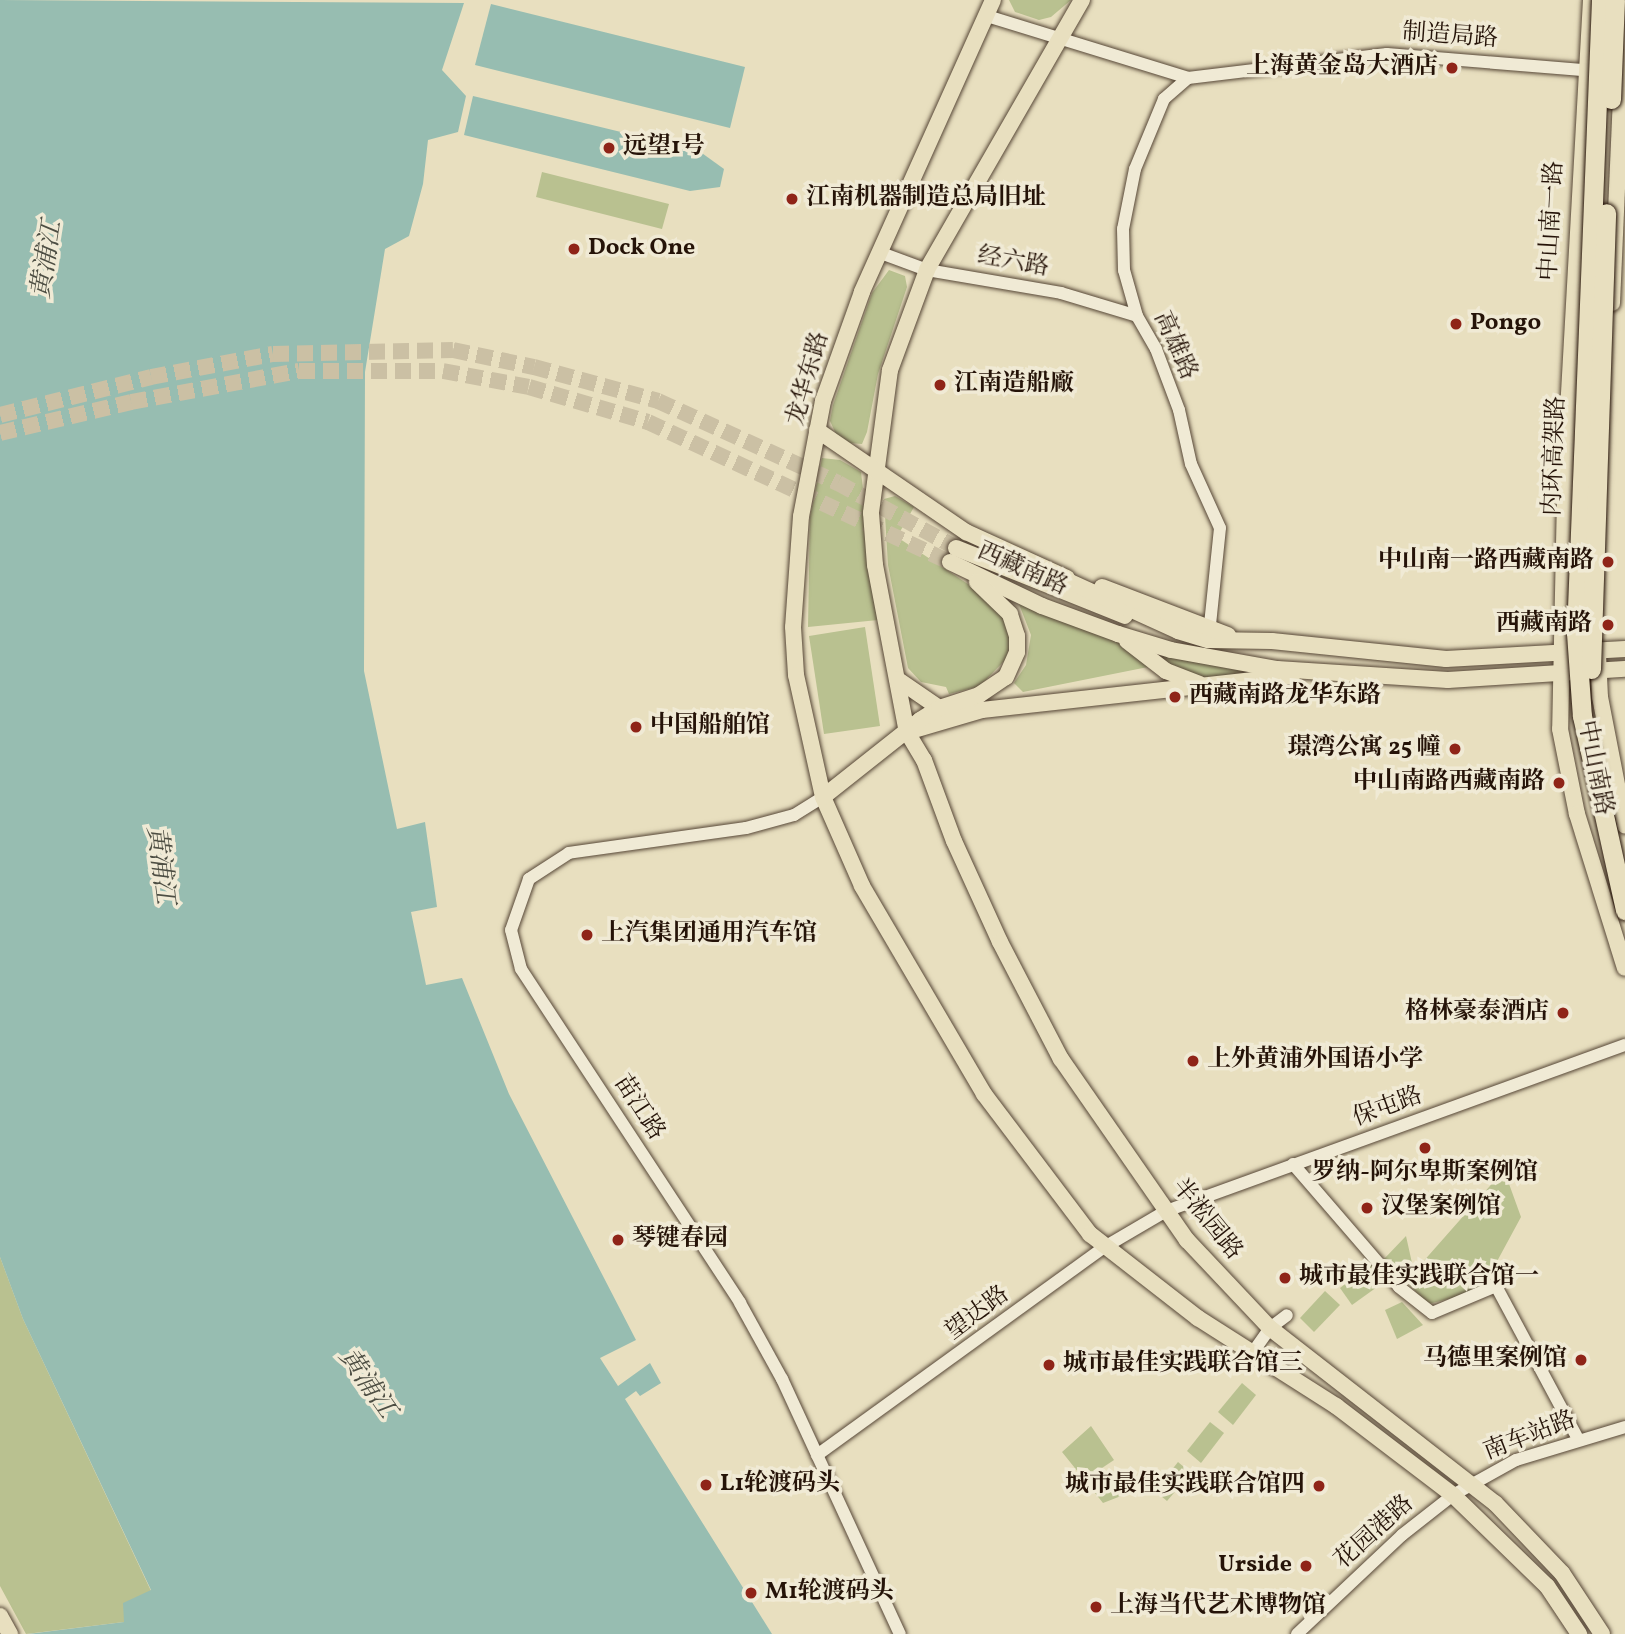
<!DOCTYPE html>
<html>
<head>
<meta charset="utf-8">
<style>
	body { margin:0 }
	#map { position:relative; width:1625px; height:1634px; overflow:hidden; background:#e8dfbf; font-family:Vollkorn,"Noto Serif SC",serif }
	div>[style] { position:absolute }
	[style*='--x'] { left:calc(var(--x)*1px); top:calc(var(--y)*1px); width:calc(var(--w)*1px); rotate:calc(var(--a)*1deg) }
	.green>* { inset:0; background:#b9c190 }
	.water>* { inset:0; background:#97bdb1 }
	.major-tunnel>* { height:16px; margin-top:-8px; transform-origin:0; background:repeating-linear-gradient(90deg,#cbc0a4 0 16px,transparent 0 24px) }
	.roads { filter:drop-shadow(0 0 2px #564636) drop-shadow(0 0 2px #564636) }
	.minor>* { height:12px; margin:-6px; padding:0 6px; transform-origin:6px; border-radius:6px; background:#f0ead5 }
	.major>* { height:16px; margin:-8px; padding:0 8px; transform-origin:8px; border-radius:8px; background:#e8dfbf }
	.bridges { filter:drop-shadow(0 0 2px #251308) drop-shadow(0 0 2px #251308) }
	.highway-bridge>* { height:19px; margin:-9.5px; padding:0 9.5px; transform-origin:9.5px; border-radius:9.5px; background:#e8dfbf }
	.dots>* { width:19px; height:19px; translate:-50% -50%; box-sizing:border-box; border:4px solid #f0ead5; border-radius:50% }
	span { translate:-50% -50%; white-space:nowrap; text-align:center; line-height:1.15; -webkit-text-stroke:7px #f0ead5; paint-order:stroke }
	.street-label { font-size:24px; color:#251308 }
	.poi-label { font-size:24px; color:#251308; font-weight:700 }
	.right { translate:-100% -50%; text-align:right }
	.left { translate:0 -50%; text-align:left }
	.water-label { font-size:26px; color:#4d4e43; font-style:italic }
</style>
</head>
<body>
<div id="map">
	<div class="green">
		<i style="clip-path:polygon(1009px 0,1071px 0,1051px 17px,1039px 20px,1015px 12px)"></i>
		<i style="clip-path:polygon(542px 172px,669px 204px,662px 229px,536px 197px)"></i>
		<i style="clip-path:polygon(889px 270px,905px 276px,907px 287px,878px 374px,867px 432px,862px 444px,850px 443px,836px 434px,830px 421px,833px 405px,872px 293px)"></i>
		<i style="clip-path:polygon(822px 458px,840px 460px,861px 472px,878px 620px,808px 627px,810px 516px)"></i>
		<i style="clip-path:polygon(895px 496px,914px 507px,897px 537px,1001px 606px,1011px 640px,1007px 658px,980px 686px,949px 694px,946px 687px,921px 682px,908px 668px,888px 565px,884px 499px)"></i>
		<i style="clip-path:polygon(1019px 604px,1109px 635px,1153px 666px,1023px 692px,1014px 683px,1026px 665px,1031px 635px)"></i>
		<i style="clip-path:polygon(865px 627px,880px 726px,824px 734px,809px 636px)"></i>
		<i style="clip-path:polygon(1156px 652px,1245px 671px,1253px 675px,1205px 682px,1174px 670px)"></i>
		<i style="clip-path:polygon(1504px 1170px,1521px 1217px,1481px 1291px,1428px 1304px,1384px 1259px,1406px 1236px,1414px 1272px)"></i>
		<i style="clip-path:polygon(0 1257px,23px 1319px,151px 1591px,124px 1622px,26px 1634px,0 1586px)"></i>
		<i style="clip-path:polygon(1371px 1264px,1384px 1282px,1352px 1305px,1340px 1288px)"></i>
		<i style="clip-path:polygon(1325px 1291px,1340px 1305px,1314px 1332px,1300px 1318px)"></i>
		<i style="clip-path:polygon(1402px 1302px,1423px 1325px,1397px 1339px,1385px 1310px)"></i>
		<i style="clip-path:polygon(1242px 1383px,1256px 1395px,1233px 1425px,1218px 1412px)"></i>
		<i style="clip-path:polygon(1210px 1422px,1224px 1433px,1201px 1463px,1187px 1451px)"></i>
		<i style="clip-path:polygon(1091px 1426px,1114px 1460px,1102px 1468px,1110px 1483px,1127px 1477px,1134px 1491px,1103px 1503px,1062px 1452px)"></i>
		<i style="clip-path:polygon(1178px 1462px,1191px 1473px,1167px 1501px,1155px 1491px)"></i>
	</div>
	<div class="water">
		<i style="clip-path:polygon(0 0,464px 3px,442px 70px,466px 96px,458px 132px,428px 140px,423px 184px,409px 236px,385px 249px,365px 372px,364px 671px,397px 829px,425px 822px,437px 907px,411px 912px,426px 985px,462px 978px,509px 1094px,636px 1340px,600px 1358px,618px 1386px,650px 1363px,661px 1383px,640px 1396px,636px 1391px,625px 1399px,772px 1634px,28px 1634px,124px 1622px,123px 1603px,151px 1590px,23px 1319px,0 1257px)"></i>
		<i style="clip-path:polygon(491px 4px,745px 67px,730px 128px,475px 65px)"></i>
		<i style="clip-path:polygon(473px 96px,699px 151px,724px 169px,720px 187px,690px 191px,464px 135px)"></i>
	</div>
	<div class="major-tunnel">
		<i style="--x:0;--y:415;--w:156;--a:-14.1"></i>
		<i style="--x:151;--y:377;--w:124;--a:-10.7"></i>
		<i style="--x:273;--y:354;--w:180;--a:-1.3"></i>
		<i style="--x:453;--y:350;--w:83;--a:11.9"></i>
		<i style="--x:534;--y:367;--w:129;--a:15.3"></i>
		<i style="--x:658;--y:401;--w:198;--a:24.5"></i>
		<i style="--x:838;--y:483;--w:135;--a:28.8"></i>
		<i style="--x:0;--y:433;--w:135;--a:-13.3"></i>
		<i style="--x:131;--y:402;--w:171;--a:-10.5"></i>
		<i style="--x:299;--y:371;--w:144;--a:0"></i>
		<i style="--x:443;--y:371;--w:87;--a:10.5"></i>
		<i style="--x:529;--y:387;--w:124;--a:16.4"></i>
		<i style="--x:648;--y:422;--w:333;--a:24.9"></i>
	</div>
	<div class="roads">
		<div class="minor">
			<i style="--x:987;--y:16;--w:210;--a:17.1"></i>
			<i style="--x:1188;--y:78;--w:200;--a:-6.9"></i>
			<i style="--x:1387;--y:54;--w:208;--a:4.7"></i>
			<i style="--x:1188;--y:78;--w:32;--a:139"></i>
			<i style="--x:1164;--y:99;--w:76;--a:112.5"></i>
			<i style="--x:1135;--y:169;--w:61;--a:101.3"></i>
			<i style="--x:1123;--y:229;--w:41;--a:88.6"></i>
			<i style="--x:1124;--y:270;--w:48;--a:74.2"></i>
			<i style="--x:1137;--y:316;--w:38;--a:60"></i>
			<i style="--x:1156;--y:349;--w:65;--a:69.3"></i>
			<i style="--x:1179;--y:410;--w:55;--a:77.5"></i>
			<i style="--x:1191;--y:464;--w:70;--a:65.6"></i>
			<i style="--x:1220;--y:528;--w:108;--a:95.9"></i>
			<i style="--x:881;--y:253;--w:49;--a:20.3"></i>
			<i style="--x:927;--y:270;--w:136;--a:9.7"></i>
			<i style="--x:1061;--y:293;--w:79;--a:16.8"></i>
			<i style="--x:823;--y:797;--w:34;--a:148"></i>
			<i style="--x:794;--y:815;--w:50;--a:164.8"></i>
			<i style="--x:746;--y:828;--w:179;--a:172"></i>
			<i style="--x:569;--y:853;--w:48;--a:147"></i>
			<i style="--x:529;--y:879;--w:54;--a:109.4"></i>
			<i style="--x:511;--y:930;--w:40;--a:75.6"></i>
			<i style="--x:521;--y:969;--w:399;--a:56.7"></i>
			<i style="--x:740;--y:1303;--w:87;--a:61.1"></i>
			<i style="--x:782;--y:1379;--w:281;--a:65.2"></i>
			<i style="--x:1293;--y:1164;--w:162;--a:49.2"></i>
			<i style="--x:1399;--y:1287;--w:42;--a:38.2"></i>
			<i style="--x:1432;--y:1313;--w:69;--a:-22.9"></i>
			<i style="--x:1496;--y:1286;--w:174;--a:61.8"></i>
			<i style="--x:1246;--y:1362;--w:42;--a:-54.8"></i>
			<i style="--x:1270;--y:1328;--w:21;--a:-37"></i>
			<i style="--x:817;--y:1455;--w:353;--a:-35.9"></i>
			<i style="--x:1103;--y:1248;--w:73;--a:-30.4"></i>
			<i style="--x:1166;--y:1211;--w:488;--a:-19.9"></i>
			<i style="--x:1297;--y:1634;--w:144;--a:-43.3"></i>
			<i style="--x:1402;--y:1535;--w:65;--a:-38.1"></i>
			<i style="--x:1453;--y:1495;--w:72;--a:-29.1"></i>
			<i style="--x:1516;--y:1460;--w:114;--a:-16.8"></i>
		</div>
		<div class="major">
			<i style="--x:993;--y:0;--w:320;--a:114.2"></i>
			<i style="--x:862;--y:292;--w:116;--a:109.7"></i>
			<i style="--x:823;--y:401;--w:117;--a:100.8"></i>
			<i style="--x:801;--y:516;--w:111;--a:94.1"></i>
			<i style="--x:793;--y:627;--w:48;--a:86.4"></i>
			<i style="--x:796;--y:675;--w:125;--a:77.5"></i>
			<i style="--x:823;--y:797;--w:97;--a:66.3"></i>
			<i style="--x:862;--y:886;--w:241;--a:59.6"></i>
			<i style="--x:984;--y:1094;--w:176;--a:52.9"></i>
			<i style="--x:1090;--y:1234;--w:137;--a:37.9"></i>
			<i style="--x:1198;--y:1318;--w:164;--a:32.5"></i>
			<i style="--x:1336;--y:1406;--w:147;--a:37.3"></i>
			<i style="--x:1453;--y:1495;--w:131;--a:44.1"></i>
			<i style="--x:1547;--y:1586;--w:58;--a:56.3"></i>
			<i style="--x:1082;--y:0;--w:311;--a:119.9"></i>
			<i style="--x:927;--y:270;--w:107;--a:110.3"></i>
			<i style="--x:890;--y:370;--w:144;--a:97.6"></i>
			<i style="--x:871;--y:513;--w:52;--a:85.6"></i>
			<i style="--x:875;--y:565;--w:170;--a:79.2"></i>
			<i style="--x:907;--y:732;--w:33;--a:59"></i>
			<i style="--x:924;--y:760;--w:86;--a:69.7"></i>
			<i style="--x:954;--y:841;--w:111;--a:65.5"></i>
			<i style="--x:1000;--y:942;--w:132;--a:62.5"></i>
			<i style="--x:1061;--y:1059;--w:221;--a:55.2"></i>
			<i style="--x:1187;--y:1240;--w:121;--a:46.7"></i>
			<i style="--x:1270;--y:1328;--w:285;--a:37.9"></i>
			<i style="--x:1495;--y:1503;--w:97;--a:46.3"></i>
			<i style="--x:1562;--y:1573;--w:73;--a:56.7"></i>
			<i style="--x:1591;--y:0;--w:451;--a:93.2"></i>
			<i style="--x:1566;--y:450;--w:279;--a:91.2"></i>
			<i style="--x:1560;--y:729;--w:87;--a:78.7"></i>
			<i style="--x:1577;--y:814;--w:161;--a:72.7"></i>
			<i style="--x:1612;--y:303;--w:298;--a:-87.5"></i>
			<i style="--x:817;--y:430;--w:181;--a:34.4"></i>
			<i style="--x:966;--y:532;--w:111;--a:24.5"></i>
			<i style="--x:956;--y:548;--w:182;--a:21.9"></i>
			<i style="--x:950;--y:562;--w:102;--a:25.6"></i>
			<i style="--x:1042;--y:606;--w:81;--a:20.2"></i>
			<i style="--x:1118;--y:634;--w:55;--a:16.8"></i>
			<i style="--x:1171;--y:650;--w:108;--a:10.2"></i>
			<i style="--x:1277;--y:669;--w:171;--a:3.7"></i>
			<i style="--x:1448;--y:680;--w:177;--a:-3.6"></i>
			<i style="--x:1057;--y:576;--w:133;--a:24.4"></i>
			<i style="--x:1178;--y:631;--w:31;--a:17"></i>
			<i style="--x:1208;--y:640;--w:64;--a:0.9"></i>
			<i style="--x:1272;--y:641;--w:175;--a:5.9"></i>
			<i style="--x:1446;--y:659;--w:179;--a:-3.2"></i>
			<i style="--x:1102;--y:587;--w:135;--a:20.9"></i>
			<i style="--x:1127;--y:641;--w:49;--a:37.6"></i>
			<i style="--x:1166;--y:671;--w:36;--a:21"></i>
			<i style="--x:1598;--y:655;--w:42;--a:87.3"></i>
			<i style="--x:1600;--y:697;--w:131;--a:79"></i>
			<i style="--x:897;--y:679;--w:51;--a:34.6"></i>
			<i style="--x:907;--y:732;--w:78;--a:-16.3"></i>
			<i style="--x:982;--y:710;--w:312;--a:-6.3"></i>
			<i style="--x:823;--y:797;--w:124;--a:-38.4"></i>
			<i style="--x:920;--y:720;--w:22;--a:-32"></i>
			<i style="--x:939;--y:708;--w:42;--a:-18"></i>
			<i style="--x:979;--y:695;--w:32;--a:-34"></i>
			<i style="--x:1006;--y:677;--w:27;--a:-66"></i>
			<i style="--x:1017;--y:652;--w:16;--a:-90"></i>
			<i style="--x:1017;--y:636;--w:23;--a:-108"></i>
			<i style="--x:1010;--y:614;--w:46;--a:-135.9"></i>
			<i style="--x:0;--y:1616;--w:21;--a:61"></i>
		</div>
	</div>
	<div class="bridges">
		<div class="highway-bridge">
			<i style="--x:1601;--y:0;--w:633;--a:92.26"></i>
			<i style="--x:1576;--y:633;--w:83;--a:85.9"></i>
			<i style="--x:1582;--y:716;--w:199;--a:77.5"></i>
			<i style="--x:1611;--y:99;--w:99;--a:-87.7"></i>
			<i style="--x:1591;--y:669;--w:456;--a:-88.1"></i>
		</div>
	</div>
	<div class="dots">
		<i style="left:1452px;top:68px;background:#8f2418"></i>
		<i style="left:609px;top:148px;background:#8f2418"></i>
		<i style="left:792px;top:199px;background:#8f2418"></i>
		<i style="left:574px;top:249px;background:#8f2418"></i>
		<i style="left:1456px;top:324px;background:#8f2418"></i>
		<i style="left:940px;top:385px;background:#8f2418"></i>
		<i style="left:1608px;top:562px;background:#8f2418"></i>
		<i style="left:1608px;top:625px;background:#8f2418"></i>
		<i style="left:1175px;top:697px;background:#8f2418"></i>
		<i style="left:636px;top:727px;background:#8f2418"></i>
		<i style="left:1455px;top:749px;background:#8f2418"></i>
		<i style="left:1559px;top:783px;background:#8f2418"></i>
		<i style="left:587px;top:935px;background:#8f2418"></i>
		<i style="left:1563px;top:1013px;background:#8f2418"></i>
		<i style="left:1193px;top:1061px;background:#8f2418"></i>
		<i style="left:1425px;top:1148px;background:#8f2418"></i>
		<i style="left:1367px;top:1208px;background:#8f2418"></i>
		<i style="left:618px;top:1240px;background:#8f2418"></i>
		<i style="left:1285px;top:1278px;background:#8f2418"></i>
		<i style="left:1581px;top:1360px;background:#8f2418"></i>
		<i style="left:1049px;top:1365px;background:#8f2418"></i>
		<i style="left:706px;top:1485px;background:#8f2418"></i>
		<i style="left:1319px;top:1486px;background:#8f2418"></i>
		<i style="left:1306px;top:1566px;background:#8f2418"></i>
		<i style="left:751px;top:1593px;background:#8f2418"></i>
		<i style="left:1096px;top:1607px;background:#8f2418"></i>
	</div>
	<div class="street-label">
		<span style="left:1450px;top:37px;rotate:4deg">制造局路</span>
		<span style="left:1553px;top:221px;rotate:-87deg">中山南一路</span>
		<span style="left:1013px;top:263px;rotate:10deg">经六路</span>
		<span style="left:1174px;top:346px;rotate:66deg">高雄路</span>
		<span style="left:809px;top:379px;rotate:-74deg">龙华东路</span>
		<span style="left:1556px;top:456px;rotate:-88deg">内环高架路</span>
		<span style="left:1022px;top:570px;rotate:24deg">西藏南路</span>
		<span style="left:1594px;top:768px;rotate:79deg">中山南路</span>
		<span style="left:638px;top:1108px;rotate:57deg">苗江路</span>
		<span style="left:1388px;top:1108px;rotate:-20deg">保屯路</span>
		<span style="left:1206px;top:1220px;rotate:51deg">半淞园路</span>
		<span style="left:978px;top:1314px;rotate:-37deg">望达路</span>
		<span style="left:1530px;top:1437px;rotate:-21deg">南车站路</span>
		<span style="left:1375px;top:1533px;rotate:-42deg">花园港路</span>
	</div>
	<div class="poi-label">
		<span class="right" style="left:1438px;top:68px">上海黄金岛大酒店</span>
		<span class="left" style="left:623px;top:148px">远望1号</span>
		<span class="left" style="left:806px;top:199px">江南机器制造总局旧址</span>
		<span class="left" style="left:588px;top:249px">Dock One</span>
		<span class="left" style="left:1470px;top:324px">Pongo</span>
		<span class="left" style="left:954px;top:385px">江南造船廠</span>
		<span class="right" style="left:1594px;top:562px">中山南一路西藏南路</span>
		<span class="right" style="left:1592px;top:625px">西藏南路</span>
		<span class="left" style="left:1189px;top:697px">西藏南路龙华东路</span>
		<span class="left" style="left:650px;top:727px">中国船舶馆</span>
		<span class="right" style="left:1441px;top:749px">璟湾公寓 25 幢</span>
		<span class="right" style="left:1545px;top:783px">中山南路西藏南路</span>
		<span class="left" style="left:601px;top:935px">上汽集团通用汽车馆</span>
		<span class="right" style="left:1549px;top:1013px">格林豪泰酒店</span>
		<span class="left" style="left:1207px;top:1061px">上外黄浦外国语小学</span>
		<span style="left:1425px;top:1174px">罗纳-阿尔卑斯案例馆</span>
		<span class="left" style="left:1381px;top:1208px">汉堡案例馆</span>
		<span class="left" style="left:632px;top:1240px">琴键春园</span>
		<span class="left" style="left:1299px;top:1278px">城市最佳实践联合馆一</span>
		<span class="right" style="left:1567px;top:1360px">马德里案例馆</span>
		<span class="left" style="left:1063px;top:1365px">城市最佳实践联合馆三</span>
		<span class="left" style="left:720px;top:1485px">L1轮渡码头</span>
		<span class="right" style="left:1305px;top:1486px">城市最佳实践联合馆四</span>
		<span class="right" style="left:1292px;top:1566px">Urside</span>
		<span class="left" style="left:765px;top:1593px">M1轮渡码头</span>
		<span class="left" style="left:1110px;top:1607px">上海当代艺术博物馆</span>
	</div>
	<div class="water-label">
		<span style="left:48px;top:260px;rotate:-81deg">黄浦江</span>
		<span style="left:159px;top:865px;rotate:83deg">黄浦江</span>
		<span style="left:366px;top:1384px;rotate:55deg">黄浦江</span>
	</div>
</div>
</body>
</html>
